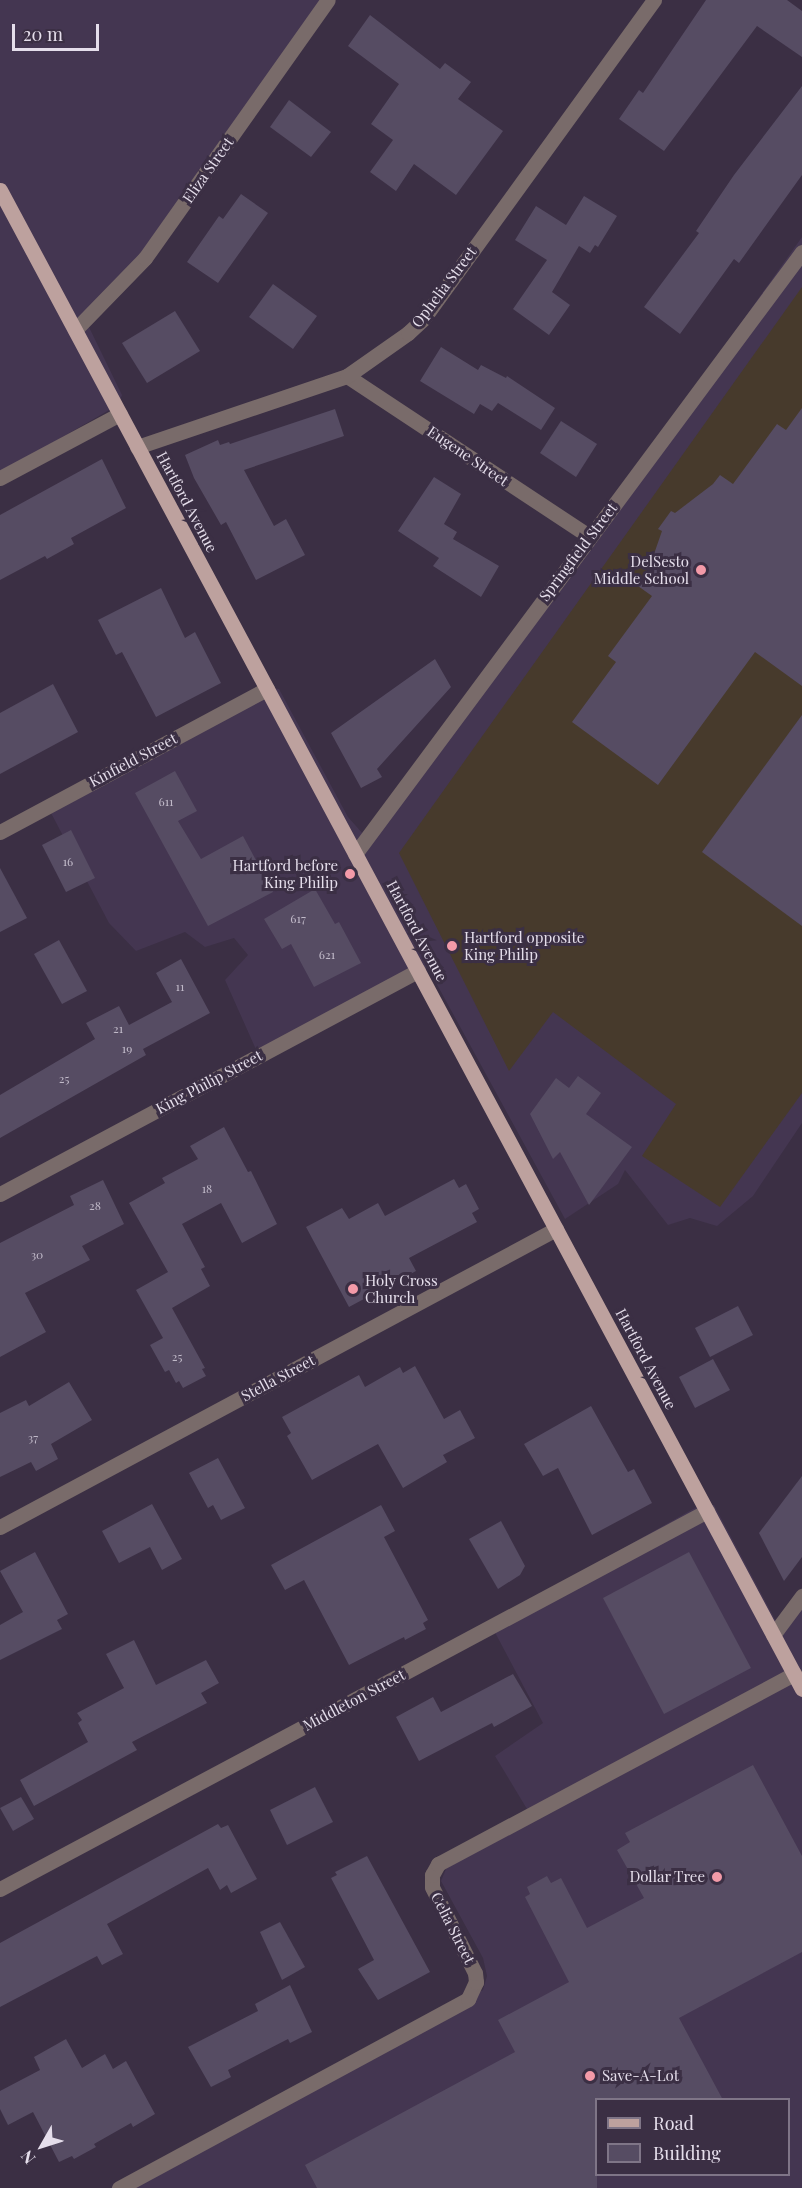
<!DOCTYPE html>
<html>
<head>
<meta charset="utf-8">
<style>
	body { margin:0 }
	#map { position:relative; width:802px; height:2188px; overflow:hidden; background:#3b2f44; font-family:"Playfair Display",serif }
	div>[style] { position:absolute }
	[style*='--x'] { left:calc(var(--x)*1px); top:calc(var(--y)*1px); width:calc(var(--w)*1px); rotate:calc(var(--a)*1deg) }
	.built>* { inset:0; background:#443651 }
	.education>* { inset:0; background:#473a2c }
	.building>* { inset:0; background:#564c63 }
	.minor>* { height:15px; margin:-7.5px; padding:0 7.5px; transform-origin:7.5px; border-radius:7.5px; background:#796b6a }
	.major>* { height:15px; margin:-7.5px; padding:0 7.5px; transform-origin:7.5px; border-radius:7.5px; background:#bda19e }
	.dots>* { width:16px; height:16px; translate:-50% -50%; box-sizing:border-box; border:3px solid #3b2f44; border-radius:50% }
	span { translate:-50% -50%; white-space:nowrap; text-align:center; line-height:1.15; -webkit-text-stroke:6px #3b2f44; paint-order:stroke }
	.number-label { font-size:12px; color:#c1bac9 }
	.number-label span { -webkit-text-stroke-width:0 }
	.street-label { font-size:15px; color:#e5deeb }
	.poi-label { font-size:15px; color:#e5deeb }
	.right { translate:-100% -50%; text-align:right }
	.left { translate:0 -50%; text-align:left }
	.legend { position:absolute; left:595px; top:2098px; width:195px; height:78px; box-sizing:border-box; background:#3b2f44; border:2px solid #7f7587; margin:0; padding:8px 10px; list-style:none; font-size:18px; color:#e5deeb }
	.legend li { display:flex; align-items:center; gap:12px; height:30px }
	.legend b { width:30px; border:2px solid #7f7587 }
	.north { position:absolute; left:12px; top:2116px; width:60px; height:60px; -webkit-text-stroke:4px #3b2f44; paint-order:stroke; rotate:231deg; font-size:16px; font-weight:700; line-height:24px; text-align:center; color:#e5deeb }
	.north::after { content:''; display:block; margin:auto; width:21px; height:27px; background:#e5deeb; clip-path:polygon(50% 0,100% 100%,50% 72%,0 100%) }
	.scale { position:absolute; left:12px; top:24px; width:87px; height:27px; box-sizing:border-box; border:3px solid #e5deeb; border-top:0; padding-left:8px; font-size:18px; line-height:21px; white-space:nowrap; color:#e5deeb; -webkit-text-stroke:4px #3b2f44; paint-order:stroke }
</style>
</head>
<body>
<div id="map">
	<div class="built">
		<i style="clip-path:polygon(0 0,328px 0,157px 239px,87px 323px,122px 395px,118px 405px,0 473px)"></i>
		<i style="clip-path:polygon(802px 237px,802px 1123px,753px 1196px,717px 1226px,690px 1218px,668px 1225px,625px 1170px,618px 1184px,565px 1219px,428px 968px,418px 967px,258px 1054px,225px 980px,248px 955px,234px 938px,205px 947px,185px 932px,136px 951px,109px 923px,51px 813px,270px 688px,279px 689px,348px 817px,364px 835px,670px 423px)"></i>
		<i style="clip-path:polygon(evenodd,702px 1504px,714px 1505px,779px 1627px,802px 1603px,802px 2188px,111px 2188px,483px 1990px,487px 1976px,483px 1958px,441px 1881px,446px 1869px,527px 1809px,495px 1756px,543px 1723px,490px 1623px,702px 1504px,596px 2100px,788px 2100px,788px 2174px,596px 2174px,596px 2100px)"></i>
	</div>
	<div class="education">
		<i style="clip-path:polygon(802px 287px,802px 1093px,720px 1207px,642px 1156px,676px 1104px,553px 1012px,509px 1071px,399px 853px)"></i>
	</div>
	<div class="building">
		<i style="clip-path:polygon(706px 0,787px 0,802px 11px,802px 57px,757px 26px,664px 151px,619px 119px,639px 90px,643px 93px)"></i>
		<i style="clip-path:polygon(370px 15px,440px 69px,445px 63px,471px 82px,458px 99px,503px 131px,456px 195px,414px 164px,396px 191px,370px 172px,393px 140px,371px 124px,399px 84px,348px 46px)"></i>
		<i style="clip-path:polygon(802px 86px,802px 175px,739px 263px,734px 259px,680px 334px,644px 307px,699px 233px,696px 231px,734px 175px)"></i>
		<i style="clip-path:polygon(289px 100px,331px 132px,311px 157px,270px 127px)"></i>
		<i style="clip-path:polygon(241px 194px,268px 213px,218px 283px,187px 262px,219px 216px,223px 219px)"></i>
		<i style="clip-path:polygon(584px 196px,617px 216px,598px 247px,595px 245px,590px 253px,579px 246px,552px 292px,570px 305px,549px 335px,513px 309px,547px 260px,515px 240px,536px 206px,566px 225px)"></i>
		<i style="clip-path:polygon(273px 284px,317px 316px,293px 349px,249px 317px)"></i>
		<i style="clip-path:polygon(175px 311px,200px 351px,147px 383px,122px 343px)"></i>
		<i style="clip-path:polygon(441px 347px,478px 370px,481px 365px,506px 378px,507px 376px,555px 408px,541px 430px,498px 403px,492px 411px,480px 404px,474px 414px,420px 381px)"></i>
		<i style="clip-path:polygon(802px 408px,802px 686px,755px 652px,658px 785px,572px 722px,616px 662px,608px 656px,652px 596px,638px 586px,647px 574px,662px 531px,658px 529px,671px 511px,675px 513px,713px 484px,720px 475px,733px 484px,777px 424px,786px 430px)"></i>
		<i style="clip-path:polygon(335px 409px,344px 436px,244px 470px,274px 526px,286px 519px,305px 555px,256px 580px,226px 522px,221px 525px,194px 478px,185px 455px,218px 440px,220px 445px,229px 442px,230px 444px)"></i>
		<i style="clip-path:polygon(561px 421px,597px 444px,576px 477px,540px 453px)"></i>
		<i style="clip-path:polygon(102px 459px,126px 508px,71px 538px,74px 544px,47px 559px,45px 556px,0 580px,0 515px)"></i>
		<i style="clip-path:polygon(434px 477px,461px 494px,444px 524px,457px 532px,453px 539px,499px 566px,481px 597px,433px 566px,439px 558px,398px 531px)"></i>
		<i style="clip-path:polygon(161px 588px,185px 638px,195px 632px,221px 683px,156px 717px,122px 652px,116px 655px,98px 620px)"></i>
		<i style="clip-path:polygon(435px 659px,451px 687px,377px 769px,382px 777px,361px 788px,331px 733px)"></i>
		<i style="clip-path:polygon(53px 684px,78px 732px,0 774px,0 713px)"></i>
		<i style="clip-path:polygon(802px 715px,802px 926px,702px 852px)"></i>
		<i style="clip-path:polygon(175px 771px,197px 811px,178px 821px,201px 859px,243px 836px,273px 892px,208px 926px,135px 793px)"></i>
		<i style="clip-path:polygon(71px 830px,95px 878px,66px 892px,42px 845px)"></i>
		<i style="clip-path:polygon(0 868px,27px 918px,0 932px)"></i>
		<i style="clip-path:polygon(315px 889px,335px 924px,339px 922px,361px 963px,314px 987px,291px 944px,282px 949px,264px 919px)"></i>
		<i style="clip-path:polygon(59px 940px,87px 991px,62px 1004px,34px 954px)"></i>
		<i style="clip-path:polygon(181px 959px,210px 1013px,143px 1049px,146px 1055px,0 1138px,0 1095px,95px 1039px,86px 1023px,119px 1006px,129px 1025px,172px 1002px,156px 973px)"></i>
		<i style="clip-path:polygon(578px 1076px,601px 1093px,586px 1114px,632px 1147px,589px 1205px,560px 1152px,553px 1159px,530px 1114px,556px 1078px,569px 1088px)"></i>
		<i style="clip-path:polygon(224px 1127px,248px 1172px,251px 1171px,277px 1224px,242px 1243px,221px 1203px,182px 1224px,205px 1267px,201px 1269px,210px 1286px,172px 1308px,205px 1368px,202px 1369px,206px 1376px,183px 1388px,179px 1381px,176px 1383px,169px 1370px,165px 1372px,150px 1345px,163px 1338px,136px 1290px,168px 1272px,129px 1203px,165px 1183px,162px 1178px,198px 1159px,190px 1146px)"></i>
		<i style="clip-path:polygon(454px 1179px,459px 1188px,466px 1184px,479px 1209px,472px 1213px,477px 1222px,409px 1258px,416px 1271px,349px 1307px,306px 1227px,342px 1208px,349px 1219px,378px 1203px,385px 1216px)"></i>
		<i style="clip-path:polygon(103px 1180px,124px 1224px,82px 1246px,90px 1260px,25px 1293px,46px 1332px,0 1357px,0 1243px,74px 1205px,70px 1196px)"></i>
		<i style="clip-path:polygon(738px 1306px,753px 1335px,710px 1357px,695px 1328px)"></i>
		<i style="clip-path:polygon(713px 1359px,730px 1390px,695px 1408px,679px 1377px)"></i>
		<i style="clip-path:polygon(415px 1366px,444px 1419px,460px 1410px,475px 1438px,443px 1455px,447px 1462px,403px 1488px,378px 1444px,312px 1480px,287px 1436px,291px 1433px,282px 1417px,359px 1375px,365px 1387px,400px 1367px,403px 1373px)"></i>
		<i style="clip-path:polygon(69px 1382px,92px 1420px,51px 1444px,58px 1459px,36px 1471px,31px 1462px,0 1477px,0 1413px,26px 1400px,29px 1406px)"></i>
		<i style="clip-path:polygon(591px 1406px,628px 1472px,634px 1469px,652px 1503px,592px 1535px,558px 1468px,543px 1476px,524px 1444px)"></i>
		<i style="clip-path:polygon(218px 1458px,245px 1508px,221px 1520px,213px 1505px,208px 1508px,189px 1473px)"></i>
		<i style="clip-path:polygon(802px 1476px,802px 1557px,784px 1581px,759px 1533px)"></i>
		<i style="clip-path:polygon(152px 1504px,182px 1559px,162px 1570px,150px 1547px,119px 1563px,102px 1531px)"></i>
		<i style="clip-path:polygon(381px 1505px,395px 1531px,384px 1537px,428px 1620px,423px 1623px,426px 1629px,405px 1640px,404px 1637px,349px 1665px,304px 1580px,285px 1590px,271px 1565px)"></i>
		<i style="clip-path:polygon(501px 1521px,525px 1566px,520px 1575px,498px 1589px,469px 1539px)"></i>
		<i style="clip-path:polygon(35px 1552px,68px 1614px,57px 1620px,62px 1629px,0 1660px,0 1625px,23px 1612px,0 1571px)"></i>
		<i style="clip-path:polygon(689px 1552px,751px 1668px,664px 1714px,603px 1598px)"></i>
		<i style="clip-path:polygon(134px 1640px,156px 1685px,206px 1660px,219px 1683px,201px 1693px,207px 1703px,132px 1742px,137px 1750px,34px 1806px,20px 1780px,88px 1742px,78px 1723px,82px 1720px,77px 1713px,124px 1688px,106px 1654px)"></i>
		<i style="clip-path:polygon(513px 1674px,532px 1706px,494px 1727px,492px 1723px,419px 1761px,396px 1717px,433px 1697px,441px 1712px)"></i>
		<i style="clip-path:polygon(753px 1765px,802px 1856px,802px 1952px,679px 2018px,723px 2100px,597px 2100px,597px 2188px,317px 2188px,305px 2165px,515px 2052px,498px 2020px,569px 1982px,525px 1897px,530px 1894px,527px 1887px,547px 1876px,551px 1883px,561px 1878px,587px 1928px,644px 1898px,617px 1850px,630px 1842px,625px 1833px)"></i>
		<i style="clip-path:polygon(315px 1787px,333px 1822px,287px 1845px,270px 1810px)"></i>
		<i style="clip-path:polygon(21px 1797px,34px 1819px,13px 1831px,0 1808px)"></i>
		<i style="clip-path:polygon(218px 1824px,221px 1828px,228px 1825px,257px 1879px,231px 1893px,227px 1885px,220px 1890px,208px 1868px,107px 1924px,123px 1954px,102px 1965px,97px 1956px,0 2007px,0 1943px)"></i>
		<i style="clip-path:polygon(367px 1856px,430px 1972px,378px 2000px,358px 1969px,374px 1960px,331px 1878px,337px 1875px,335px 1872px)"></i>
		<i style="clip-path:polygon(280px 1922px,305px 1967px,282px 1980px,260px 1932px)"></i>
		<i style="clip-path:polygon(290px 1985px,312px 2032px,290px 2043px,288px 2039px,228px 2070px,231px 2077px,211px 2087px,188px 2047px,258px 2011px,255px 2004px)"></i>
		<i style="clip-path:polygon(66px 2039px,82px 2068px,105px 2054px,113px 2069px,126px 2061px,155px 2114px,133px 2127px,131px 2123px,94px 2144px,96px 2147px,74px 2159px,72px 2156px,59px 2162px,33px 2112px,8px 2125px,0 2109px,0 2091px,40px 2070px,34px 2057px)"></i>
	</div>
	<div class="minor">
		<i style="--x:75;--y:330;--w:100;--a:-45.8"></i>
		<i style="--x:145;--y:258;--w:316;--a:-54.7"></i>
		<i style="--x:347;--y:376;--w:290;--a:33.5"></i>
		<i style="--x:137;--y:447;--w:222;--a:-18.7"></i>
		<i style="--x:347;--y:376;--w:75;--a:-35.2"></i>
		<i style="--x:408;--y:333;--w:21;--a:-43"></i>
		<i style="--x:423;--y:319;--w:394;--a:-54.1"></i>
		<i style="--x:0;--y:478;--w:136;--a:-28.1"></i>
		<i style="--x:0;--y:832;--w:303;--a:-28.2"></i>
		<i style="--x:355;--y:854;--w:750;--a:-53.41"></i>
		<i style="--x:0;--y:1194;--w:474;--a:-28.1"></i>
		<i style="--x:0;--y:1527;--w:631;--a:-28.19"></i>
		<i style="--x:773;--y:1635;--w:49;--a:-53.4"></i>
		<i style="--x:0;--y:1889;--w:802;--a:-28.13"></i>
		<i style="--x:119;--y:2188;--w:397;--a:-28.4"></i>
		<i style="--x:468;--y:1999;--w:19;--a:-65"></i>
		<i style="--x:476;--y:1982;--w:9;--a:-96"></i>
		<i style="--x:475;--y:1973;--w:96;--a:-116.6"></i>
		<i style="--x:432;--y:1887;--w:12;--a:-90"></i>
		<i style="--x:432;--y:1875;--w:13;--a:-61"></i>
		<i style="--x:438;--y:1864;--w:404;--a:-28.1"></i>
	</div>
	<div class="major">
		<i style="--x:0;--y:190;--w:1700;--a:61.85"></i>
	</div>
	<div class="dots">
		<i style="left:701px;top:570px;background:#f39aa8"></i>
		<i style="left:350px;top:874px;background:#f39aa8"></i>
		<i style="left:452px;top:946px;background:#f39aa8"></i>
		<i style="left:353px;top:1289px;background:#f39aa8"></i>
		<i style="left:717px;top:1877px;background:#f39aa8"></i>
		<i style="left:590px;top:2076px;background:#f39aa8"></i>
	</div>
	<div class="number-label">
		<span style="left:166px;top:802px">611</span>
		<span style="left:68px;top:862px">16</span>
		<span style="left:298px;top:919px">617</span>
		<span style="left:327px;top:955px">621</span>
		<span style="left:180px;top:987px">11</span>
		<span style="left:118px;top:1029px">21</span>
		<span style="left:127px;top:1049px">19</span>
		<span style="left:64px;top:1079px">25</span>
		<span style="left:207px;top:1189px">18</span>
		<span style="left:95px;top:1206px">28</span>
		<span style="left:37px;top:1255px">30</span>
		<span style="left:177px;top:1357px">25</span>
		<span style="left:33px;top:1438px">37</span>
	</div>
	<div class="street-label">
		<span style="left:208px;top:170px;rotate:-55deg">Eliza Street</span>
		<span style="left:444px;top:287px;rotate:-53deg">Ophelia Street</span>
		<span style="left:468px;top:456px;rotate:34deg">Eugene Street</span>
		<span style="left:187px;top:502px;rotate:62deg">Hartford Avenue</span>
		<span style="left:578px;top:552px;rotate:-53deg">Springfield Street</span>
		<span style="left:133px;top:760px;rotate:-28deg">Kinfield Street</span>
		<span style="left:417px;top:931px;rotate:62deg">Hartford Avenue</span>
		<span style="left:209px;top:1082px;rotate:-28deg">King Philip Street</span>
		<span style="left:646px;top:1359px;rotate:62deg">Hartford Avenue</span>
		<span style="left:278px;top:1378px;rotate:-28deg">Stella Street</span>
		<span style="left:354px;top:1700px;rotate:-28deg">Middleton Street</span>
		<span style="left:453px;top:1928px;rotate:63deg">Celia Street</span>
	</div>
	<div class="poi-label">
		<span class="right" style="left:689px;top:570px">DelSesto<br>Middle School</span>
		<span class="right" style="left:338px;top:874px">Hartford before<br>King Philip</span>
		<span class="left" style="left:464px;top:946px">Hartford opposite<br>King Philip</span>
		<span class="left" style="left:365px;top:1289px">Holy Cross<br>Church</span>
		<span class="right" style="left:705px;top:1877px">Dollar Tree</span>
		<span class="left" style="left:602px;top:2076px">Save-A-Lot</span>
	</div>
	<ul class="legend">
	<li><b style="height:8px;background:#bda19e"></b>Road</li>
	<li><b style="height:16px;background:#564c63"></b>Building</li>
	</ul>
	<div class="north">N</div>
	<div class="scale">20 m</div>
</div>
</body>
</html>
